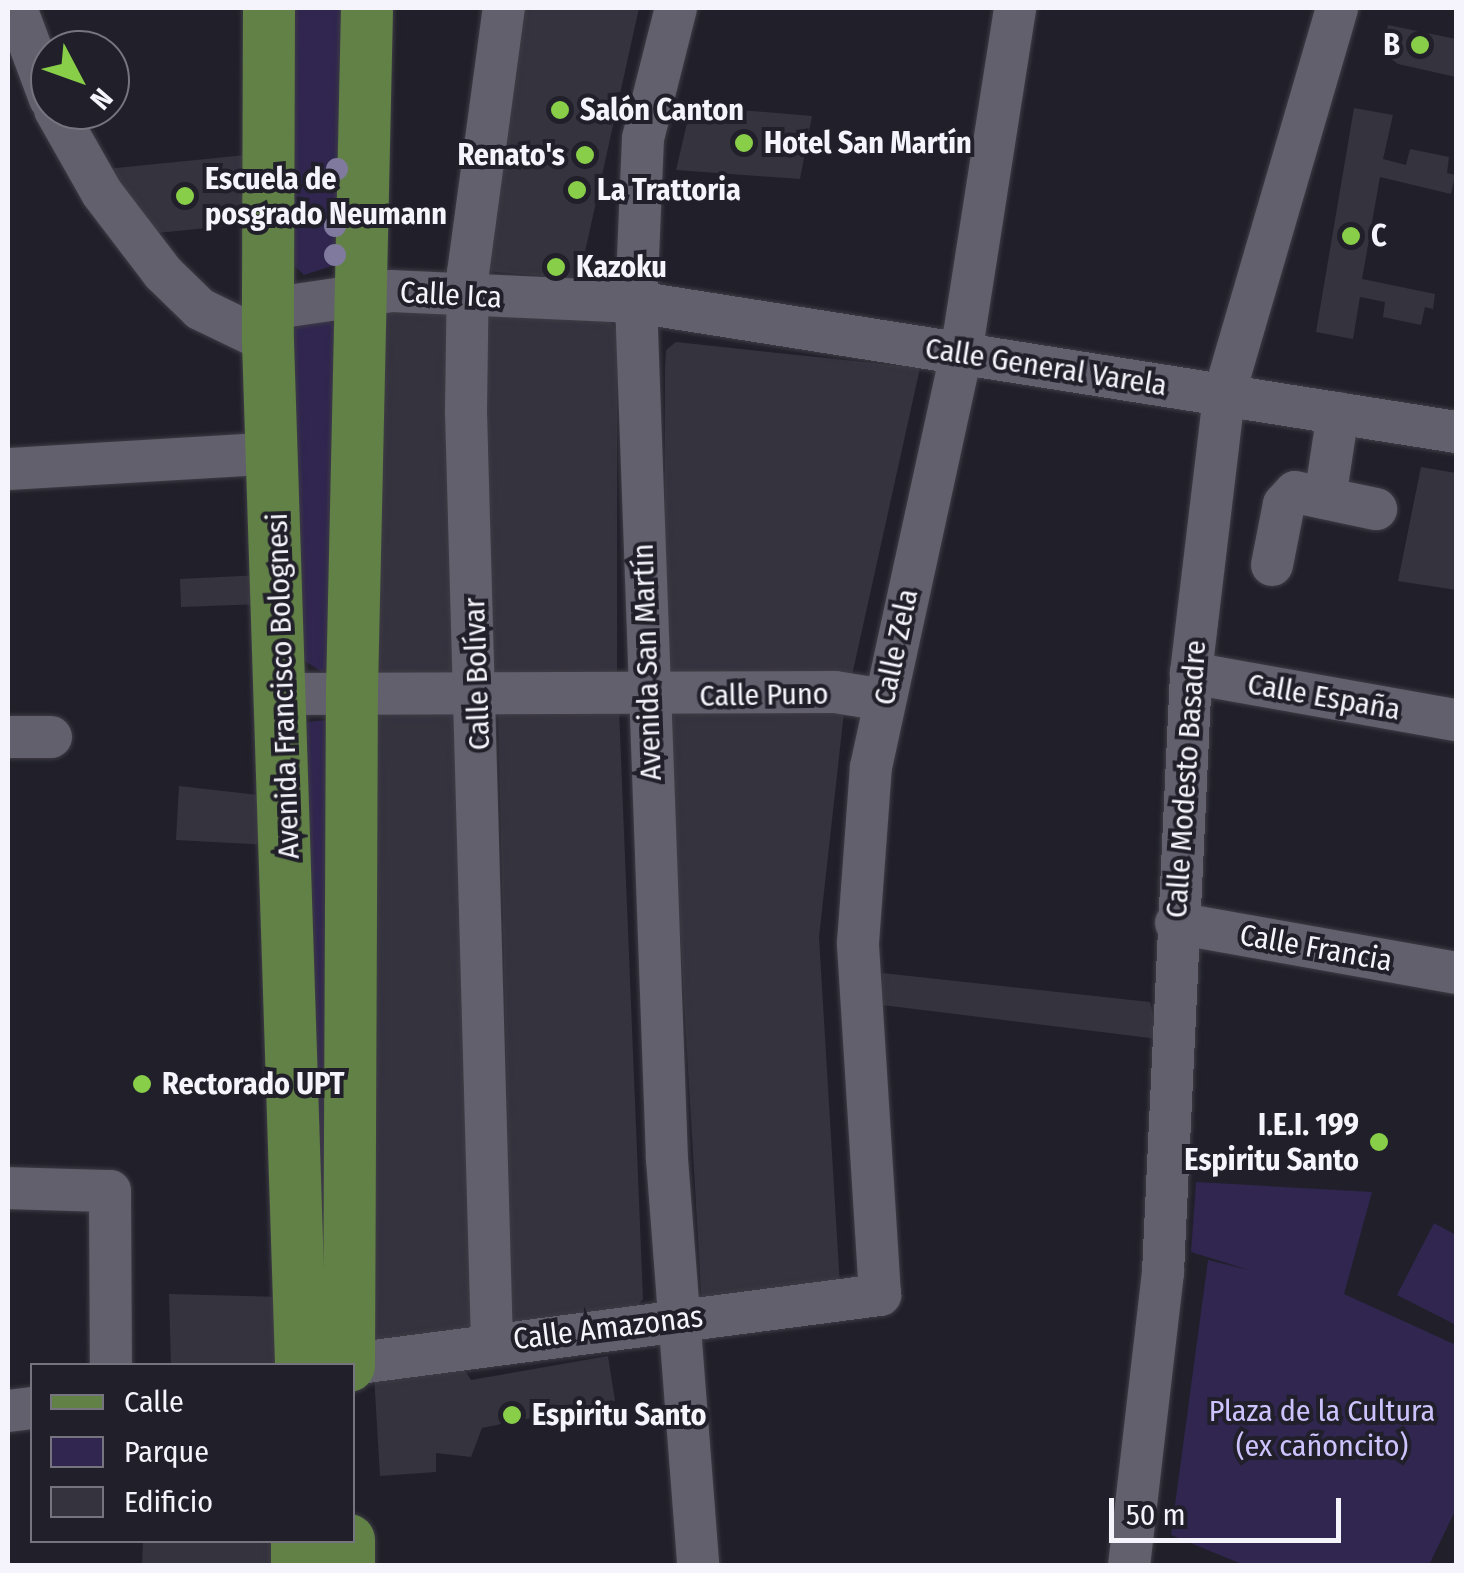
<!DOCTYPE html>
<html>
<head>
<meta charset="utf-8">
<style>
	body { margin:0 }
	#map { position:relative; width:1464px; height:1573px; overflow:hidden; background:#21202a; font-family:"Fira Sans Condensed",sans-serif }
	div>[style] { position:absolute }
	[style*='--x'] { left:calc(var(--x)*1px); top:calc(var(--y)*1px); width:calc(var(--w)*1px); rotate:calc(var(--a)*1deg) }
	.green>* { inset:0; background:#30264f }
	.building>* { inset:0; background:#35333e }
	.roads { filter:drop-shadow(0 0 2px #3e3c45) drop-shadow(0 0 2px #3e3c45) }
	.minor>* { height:42px; margin:-21px; padding:0 21px; transform-origin:21px; border-radius:21px; background:#62606c }
	.major>* { height:52px; margin:-26px; padding:0 26px; transform-origin:26px; border-radius:26px; background:#628147 }
	.trees>* { width:22px; height:22px; margin:-11px; border-radius:50%; background:#807a9f }
	.dots>* { width:28px; height:28px; translate:-50% -50%; box-sizing:border-box; border:5px solid #21202a; border-radius:50% }
	span { translate:-50% -50%; white-space:nowrap; text-align:center; line-height:1.15; -webkit-text-stroke:8px #21202a; paint-order:stroke }
	.poi-label { font-size:30px; color:#f5f3fb; font-weight:700 }
	.right { translate:-100% -50%; text-align:right }
	.left { translate:0 -50%; text-align:left }
	.street-label { font-size:30px; color:#f5f3fb }
	.park-label { font-size:30px; color:#cdc3fe }
	.frame { position:absolute; inset:0; border:10px solid #f5f3fb; pointer-events:none }
	.legend { position:absolute; left:30px; top:1363px; width:325px; height:180px; box-sizing:border-box; background:#21202a; border:2px solid #76747e; margin:0; padding:12px 18px; list-style:none; font-size:30px; color:#f5f3fb }
	.legend li { display:flex; align-items:center; gap:20px; height:50px }
	.legend b { width:50px; border:2px solid #76747e }
	.north { position:absolute; left:30px; top:30px; width:100px; height:100px; box-sizing:border-box; background:#21202a; border:2px solid #76747e; border-radius:50%; rotate:131deg; font-size:28px; font-weight:700; line-height:40px; text-align:center; color:#f5f3fb }
	.north::after { content:''; display:block; margin:auto; width:35px; height:45px; background:#89ce48; clip-path:polygon(50% 0,100% 100%,50% 72%,0 100%) }
	.scale { position:absolute; left:1109px; top:1498px; width:232px; height:45px; box-sizing:border-box; border:5px solid #f5f3fb; border-top:0; padding-left:12px; font-size:30px; line-height:35px; white-space:nowrap; color:#f5f3fb; -webkit-text-stroke:8px #21202a; paint-order:stroke }
</style>
</head>
<body>
<div id="map">
	<div class="green">
		<i style="clip-path:polygon(282px 8px,352px 8px,346px 245px,335px 265px,304px 275px,281px 253px)"></i>
		<i style="clip-path:polygon(322px 314px,337px 328px,337px 658px,322px 672px,294px 654px,285px 337px,299px 317px)"></i>
		<i style="clip-path:polygon(327px 720px,343px 734px,320px 1341px,306px 722px)"></i>
		<i style="clip-path:polygon(1196px 1182px,1372px 1192px,1344px 1294px,1456px 1345px,1456px 1509px,1429px 1565px,1244px 1565px,1171px 1535px,1208px 1260px,1249px 1270px,1191px 1252px)"></i>
		<i style="clip-path:polygon(1434px 1223px,1456px 1235px,1456px 1325px,1397px 1295px)"></i>
	</div>
	<div class="building">
		<i style="clip-path:polygon(521px 8px,639px 8px,579px 279px,485px 271px)"></i>
		<i style="clip-path:polygon(1388px 25px,1456px 39px,1456px 77px,1398px 64px,1382px 52px)"></i>
		<i style="clip-path:polygon(691px 106px,812px 116px,800px 179px,676px 170px)"></i>
		<i style="clip-path:polygon(1354px 108px,1393px 115px,1383px 159px,1406px 165px,1410px 149px,1449px 157px,1447px 173px,1455px 175px,1451px 194px,1380px 177px,1362px 279px,1435px 294px,1433px 309px,1425px 307px,1421px 325px,1383px 317px,1385px 302px,1360px 297px,1353px 339px,1316px 332px)"></i>
		<i style="clip-path:polygon(246px 155px,246px 224px,147px 234px,106px 169px)"></i>
		<i style="clip-path:polygon(382px 312px,455px 313px,464px 680px,374px 682px)"></i>
		<i style="clip-path:polygon(488px 316px,608px 319px,617px 330px,617px 681px,494px 683px,482px 323px)"></i>
		<i style="clip-path:polygon(676px 342px,920px 368px,851px 680px,665px 677px,665px 369px,666px 350px)"></i>
		<i style="clip-path:polygon(1421px 467px,1456px 473px,1456px 590px,1398px 581px)"></i>
		<i style="clip-path:polygon(261px 575px,263px 604px,181px 607px,180px 579px)"></i>
		<i style="clip-path:polygon(845px 703px,819px 937px,840px 1287px,702px 1307px,667px 709px)"></i>
		<i style="clip-path:polygon(498px 705px,619px 710px,643px 1299px,634px 1310px,512px 1323px)"></i>
		<i style="clip-path:polygon(465px 706px,481px 1333px,369px 1344px,373px 707px)"></i>
		<i style="clip-path:polygon(179px 786px,267px 796px,270px 845px,176px 840px)"></i>
		<i style="clip-path:polygon(882px 973px,1150px 1002px,1158px 1039px,882px 1005px)"></i>
		<i style="clip-path:polygon(169px 1294px,281px 1297px,276px 1366px,171px 1366px)"></i>
		<i style="clip-path:polygon(608px 1356px,615px 1401px,482px 1428px,471px 1457px,436px 1453px,436px 1472px,380px 1476px,374px 1375px,461px 1364px,471px 1380px)"></i>
		<i style="clip-path:polygon(143px 1540px,276px 1540px,277px 1566px,142px 1566px)"></i>
	</div>
	<div class="roads">
		<div class="minor">
			<i style="--x:16;--y:8;--w:97;--a:69.5"></i>
			<i style="--x:676;--y:8;--w:134;--a:104.2"></i>
			<i style="--x:643;--y:138;--w:164;--a:92.4"></i>
			<i style="--x:636;--y:302;--w:858;--a:87.93"></i>
			<i style="--x:667;--y:1159;--w:408;--a:85.6"></i>
			<i style="--x:55;--y:110;--w:95;--a:60.5"></i>
			<i style="--x:102;--y:193;--w:101;--a:52.7"></i>
			<i style="--x:163;--y:273;--w:52;--a:44.2"></i>
			<i style="--x:200;--y:309;--w:76;--a:25.9"></i>
			<i style="--x:268;--y:309;--w:124;--a:-8.3"></i>
			<i style="--x:391;--y:291;--w:245;--a:2.6"></i>
			<i style="--x:636;--y:302;--w:830;--a:9.01"></i>
			<i style="--x:8;--y:469;--w:267;--a:-3.4"></i>
			<i style="--x:1325;--y:498;--w:86;--a:-81.3"></i>
			<i style="--x:1272;--y:565;--w:62;--a:-78.9"></i>
			<i style="--x:1284;--y:504;--w:16;--a:-47"></i>
			<i style="--x:1295;--y:492;--w:83;--a:11.9"></i>
			<i style="--x:1191;--y:673;--w:269;--a:10.1"></i>
			<i style="--x:284;--y:694;--w:551;--a:-0.21"></i>
			<i style="--x:835;--y:692;--w:50;--a:9.3"></i>
			<i style="--x:8;--y:737;--w:43;--a:0"></i>
			<i style="--x:1176;--y:923;--w:284;--a:10.1"></i>
			<i style="--x:8;--y:1188;--w:102;--a:1.7"></i>
			<i style="--x:110;--y:1191;--w:175;--a:89.7"></i>
			<i style="--x:492;--y:1343;--w:932;--a:-91.6"></i>
			<i style="--x:466;--y:411;--w:138;--a:-89.2"></i>
			<i style="--x:468;--y:273;--w:267;--a:-82.3"></i>
			<i style="--x:336;--y:1366;--w:549;--a:-7.44"></i>
			<i style="--x:880;--y:1295;--w:353;--a:-93.6"></i>
			<i style="--x:858;--y:943;--w:176;--a:-85.8"></i>
			<i style="--x:871;--y:767;--w:423;--a:-77.7"></i>
			<i style="--x:961;--y:354;--w:350;--a:-81.1"></i>
			<i style="--x:8;--y:1411;--w:24;--a:-7"></i>
			<i style="--x:1129;--y:1566;--w:296;--a:-83.4"></i>
			<i style="--x:1163;--y:1272;--w:600;--a:-87.32"></i>
			<i style="--x:1191;--y:673;--w:280;--a:-83.2"></i>
			<i style="--x:1224;--y:395;--w:403;--a:-73.7"></i>
		</div>
		<div class="major">
			<i style="--x:269;--y:8;--w:334;--a:90.2"></i>
			<i style="--x:268;--y:342;--w:1025;--a:88.15"></i>
			<i style="--x:349;--y:1366;--w:675;--a:-89.75"></i>
			<i style="--x:352;--y:691;--w:683;--a:-88.74"></i>
			<i style="--x:349;--y:1540;--w:26;--a:90"></i>
			<i style="--x:297;--y:1566;--w:26;--a:-90"></i>
		</div>
	</div>
	<div class="trees">
		<i style="left:337px;top:169px"></i>
		<i style="left:335px;top:226px"></i>
		<i style="left:335px;top:255px"></i>
	</div>
	<div class="dots">
		<i style="left:1420px;top:45px;background:#89ce48"></i>
		<i style="left:560px;top:110px;background:#89ce48"></i>
		<i style="left:744px;top:143px;background:#89ce48"></i>
		<i style="left:585px;top:155px;background:#89ce48"></i>
		<i style="left:577px;top:190px;background:#89ce48"></i>
		<i style="left:185px;top:196px;background:#89ce48"></i>
		<i style="left:1351px;top:236px;background:#89ce48"></i>
		<i style="left:556px;top:267px;background:#89ce48"></i>
		<i style="left:142px;top:1084px;background:#89ce48"></i>
		<i style="left:1379px;top:1142px;background:#89ce48"></i>
		<i style="left:512px;top:1415px;background:#89ce48"></i>
	</div>
	<div class="poi-label">
		<span class="right" style="left:1400px;top:45px">B</span>
		<span class="left" style="left:580px;top:110px">Salón Canton</span>
		<span class="left" style="left:764px;top:143px">Hotel San Martín</span>
		<span class="right" style="left:565px;top:155px">Renato's</span>
		<span class="left" style="left:205px;top:196px">Escuela de<br>posgrado Neumann</span>
		<span class="left" style="left:597px;top:190px">La Trattoria</span>
		<span class="left" style="left:1371px;top:236px">C</span>
		<span class="left" style="left:576px;top:267px">Kazoku</span>
		<span class="left" style="left:162px;top:1084px">Rectorado UPT</span>
		<span class="right" style="left:1359px;top:1142px">I.E.I. 199<br>Espiritu Santo</span>
		<span class="left" style="left:532px;top:1415px">Espiritu Santo</span>
	</div>
	<div class="street-label">
		<span style="left:451px;top:295px;rotate:3deg">Calle Ica</span>
		<span style="left:1046px;top:367px;rotate:9deg">Calle General Varela</span>
		<span style="left:896px;top:647px;rotate:-78deg">Calle Zela</span>
		<span style="left:647px;top:662px;rotate:-92deg">Avenida San Martín</span>
		<span style="left:477px;top:674px;rotate:-92deg">Calle Bolívar</span>
		<span style="left:283px;top:686px;rotate:-92deg">Avenida Francisco Bolognesi</span>
		<span style="left:764px;top:695px;rotate:-1deg">Calle Puno</span>
		<span style="left:1324px;top:697px;rotate:10deg">Calle España</span>
		<span style="left:1186px;top:779px;rotate:-86deg">Calle Modesto Basadre</span>
		<span style="left:1316px;top:948px;rotate:10deg">Calle Francia</span>
		<span style="left:608px;top:1328px;rotate:-7deg">Calle Amazonas</span>
	</div>
	<div class="park-label">
		<span style="left:1322px;top:1428px">Plaza de la Cultura<br>(ex cañoncito)</span>
	</div>
	<div class="frame"></div>
	<ul class="legend">
	<li><b style="height:12px;background:#628147"></b>Calle</li>
	<li><b style="height:28px;background:#30264f"></b>Parque</li>
	<li><b style="height:28px;background:#35333e"></b>Edificio</li>
	</ul>
	<div class="north">N</div>
	<div class="scale">50 m</div>
</div>
</body>
</html>
